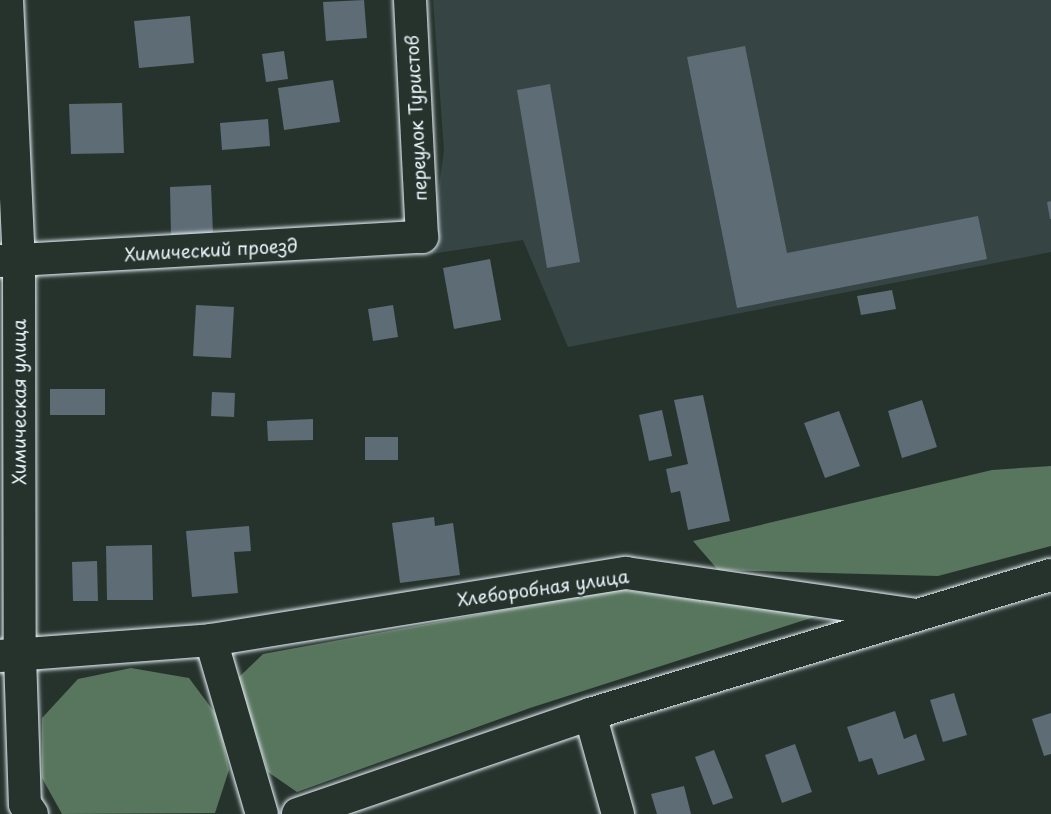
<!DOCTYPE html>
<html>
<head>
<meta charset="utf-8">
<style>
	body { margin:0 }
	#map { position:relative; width:1051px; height:814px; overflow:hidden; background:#26332d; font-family:"Playpen Sans",sans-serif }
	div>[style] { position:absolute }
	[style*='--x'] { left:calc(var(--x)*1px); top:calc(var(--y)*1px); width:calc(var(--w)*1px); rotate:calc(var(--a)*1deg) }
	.built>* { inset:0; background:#364443 }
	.green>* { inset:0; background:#58755d }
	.building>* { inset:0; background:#5d6c75 }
	.roads { filter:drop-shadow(0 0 2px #e8f1f8) drop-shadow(0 0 2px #e8f1f8) }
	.street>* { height:32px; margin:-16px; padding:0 16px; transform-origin:16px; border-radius:16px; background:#26332d }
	span { translate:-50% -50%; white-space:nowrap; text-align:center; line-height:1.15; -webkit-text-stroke:4.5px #26332d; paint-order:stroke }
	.street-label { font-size:18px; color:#e8f1f8 }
</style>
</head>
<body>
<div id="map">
	<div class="built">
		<i style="clip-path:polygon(433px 0,1051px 0,1051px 252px,568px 347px,523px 240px,430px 254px,444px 150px)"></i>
	</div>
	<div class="green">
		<i style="clip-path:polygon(1051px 466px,1051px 546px,938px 576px,718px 570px,693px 541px,992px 470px)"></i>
		<i style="clip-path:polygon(618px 589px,817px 616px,530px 708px,297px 792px,268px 772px,238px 678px,263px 654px)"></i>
		<i style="clip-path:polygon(131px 668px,189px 678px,218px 717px,229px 770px,215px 813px,62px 814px,42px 778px,42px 718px,78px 679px)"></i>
	</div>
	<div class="building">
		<i style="clip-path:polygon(364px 0,367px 38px,326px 41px,323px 2px)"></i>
		<i style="clip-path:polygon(190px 16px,194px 63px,139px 68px,134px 21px)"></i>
		<i style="clip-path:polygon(745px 46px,787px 253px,978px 216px,987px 259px,737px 308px,687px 57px)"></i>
		<i style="clip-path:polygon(284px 51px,288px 79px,266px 82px,262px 54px)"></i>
		<i style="clip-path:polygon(333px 80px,340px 122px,284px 130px,278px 88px)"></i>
		<i style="clip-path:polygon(550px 84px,580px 262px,547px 268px,517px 90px)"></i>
		<i style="clip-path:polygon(122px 103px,124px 153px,71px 154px,69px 104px)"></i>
		<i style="clip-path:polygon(268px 119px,270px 146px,222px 150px,220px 123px)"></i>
		<i style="clip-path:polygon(211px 185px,213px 234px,171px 236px,170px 187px)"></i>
		<i style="clip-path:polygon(1051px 201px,1051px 219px,1050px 219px,1047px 202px)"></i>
		<i style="clip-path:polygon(490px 259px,501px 320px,454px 329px,443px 268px)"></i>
		<i style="clip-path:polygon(892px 290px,896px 309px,861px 315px,857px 296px)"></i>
		<i style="clip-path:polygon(196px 305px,234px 307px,231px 358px,193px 356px)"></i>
		<i style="clip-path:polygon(393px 305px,398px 337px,373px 341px,368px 309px)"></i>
		<i style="clip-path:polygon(50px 389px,105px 389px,105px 415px,50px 415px)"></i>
		<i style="clip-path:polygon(212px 392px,235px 393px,234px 417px,211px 416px)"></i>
		<i style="clip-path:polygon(703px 395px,730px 521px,688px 530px,680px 491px,671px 493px,666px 469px,688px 464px,674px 400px)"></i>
		<i style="clip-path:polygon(922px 400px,937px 447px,902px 458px,888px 411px)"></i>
		<i style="clip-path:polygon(662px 410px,672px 456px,649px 461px,639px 415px)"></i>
		<i style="clip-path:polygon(839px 411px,860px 466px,825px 478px,804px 423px)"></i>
		<i style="clip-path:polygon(313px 419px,313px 440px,268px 441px,267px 421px)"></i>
		<i style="clip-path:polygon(365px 437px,398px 437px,398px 460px,365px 460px)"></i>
		<i style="clip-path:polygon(434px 517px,435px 526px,453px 523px,460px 575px,400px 583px,392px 523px)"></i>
		<i style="clip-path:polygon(249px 526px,251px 551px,234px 552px,238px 593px,192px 597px,186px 531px)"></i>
		<i style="clip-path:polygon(152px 545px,153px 600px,107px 600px,106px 546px)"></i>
		<i style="clip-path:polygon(97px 561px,98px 601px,73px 601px,72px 562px)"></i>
		<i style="clip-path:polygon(954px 693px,967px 735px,943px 742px,930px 700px)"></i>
		<i style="clip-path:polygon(895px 711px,904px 739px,916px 734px,925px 760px,878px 775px,872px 758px,859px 762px,847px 727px)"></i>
		<i style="clip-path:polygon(1051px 713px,1051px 754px,1044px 756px,1032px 719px)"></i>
		<i style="clip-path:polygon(795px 744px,812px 792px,782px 803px,765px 755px)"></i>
		<i style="clip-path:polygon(714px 750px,733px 798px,713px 805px,695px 757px)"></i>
		<i style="clip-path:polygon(684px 786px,691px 814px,657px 814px,651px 794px)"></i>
	</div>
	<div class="roads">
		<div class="street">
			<i style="--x:7;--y:0;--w:261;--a:87.4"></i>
			<i style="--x:19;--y:261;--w:395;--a:89.9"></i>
			<i style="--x:20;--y:656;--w:148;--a:88.1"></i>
			<i style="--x:25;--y:804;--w:12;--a:55"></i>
			<i style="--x:0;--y:261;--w:423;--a:-3.3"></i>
			<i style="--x:422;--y:237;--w:237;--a:-92.9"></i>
			<i style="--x:211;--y:640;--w:181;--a:73.7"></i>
			<i style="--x:0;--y:656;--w:212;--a:-4.3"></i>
			<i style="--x:211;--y:640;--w:420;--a:-9.2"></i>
			<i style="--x:626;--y:573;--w:289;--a:8.2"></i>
			<i style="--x:590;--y:714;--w:104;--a:74.4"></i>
			<i style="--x:298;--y:814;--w:309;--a:-18.9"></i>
			<i style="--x:590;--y:714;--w:481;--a:-16.8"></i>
		</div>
	</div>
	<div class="street-label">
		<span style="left:416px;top:118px;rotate:-93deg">переулок Туристов</span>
		<span style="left:211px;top:250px;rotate:-3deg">Химический проезд</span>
		<span style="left:19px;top:402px;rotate:-90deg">Химическая улица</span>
		<span style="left:543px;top:588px;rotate:-8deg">Хлеборобная улица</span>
	</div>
</div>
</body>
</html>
